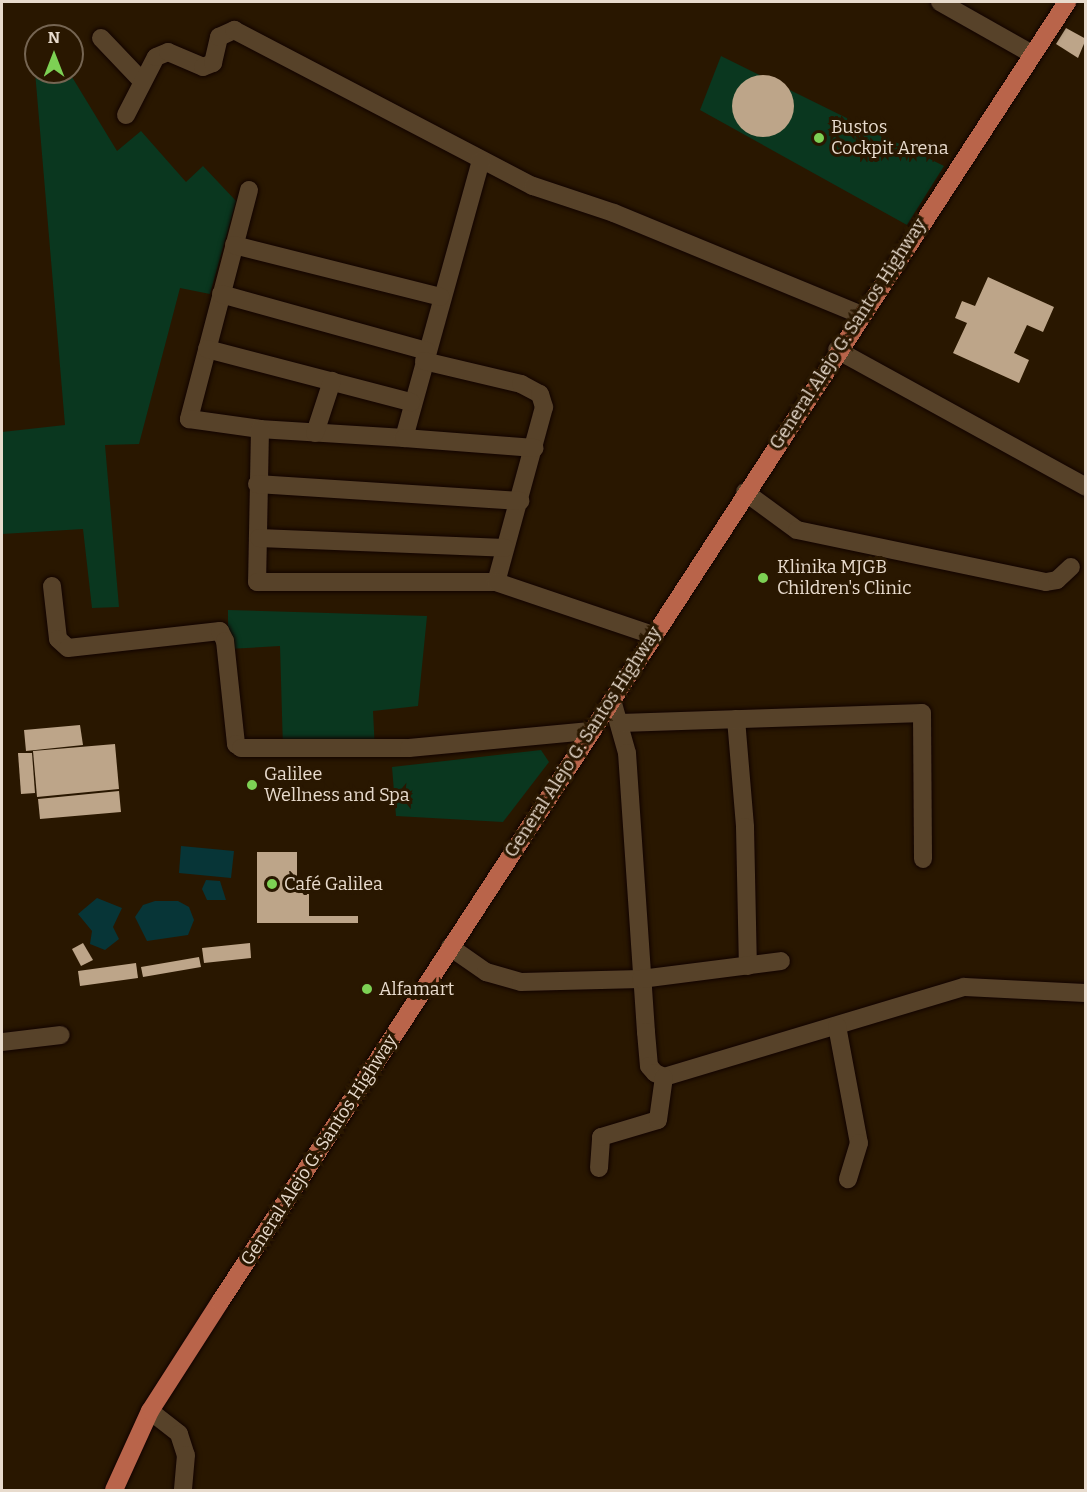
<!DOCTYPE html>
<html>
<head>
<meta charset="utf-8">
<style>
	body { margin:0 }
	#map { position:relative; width:1087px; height:1492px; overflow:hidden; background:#291700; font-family:Bitter,serif }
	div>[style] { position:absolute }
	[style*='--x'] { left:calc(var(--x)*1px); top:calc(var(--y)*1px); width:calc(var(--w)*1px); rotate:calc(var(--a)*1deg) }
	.green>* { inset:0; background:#0a371f }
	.water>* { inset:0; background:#073537 }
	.building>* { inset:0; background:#bda589 }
	.round { border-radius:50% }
	.roads { filter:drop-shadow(0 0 2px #110300) drop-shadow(0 0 2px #110300) }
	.minor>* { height:18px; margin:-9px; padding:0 9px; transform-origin:9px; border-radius:9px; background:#574229 }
	.major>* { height:18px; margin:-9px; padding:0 9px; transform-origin:9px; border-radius:9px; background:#b9644a }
	.dots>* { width:16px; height:16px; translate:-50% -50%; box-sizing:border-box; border:3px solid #291700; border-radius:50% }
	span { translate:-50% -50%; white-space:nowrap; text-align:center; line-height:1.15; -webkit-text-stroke:6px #291700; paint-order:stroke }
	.poi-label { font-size:18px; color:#e8dbcd }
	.left { translate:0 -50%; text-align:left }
	.street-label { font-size:18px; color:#e8dbcd }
	.frame { position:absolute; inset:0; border:3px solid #e8dbcd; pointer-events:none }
	.north { position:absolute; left:24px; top:24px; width:60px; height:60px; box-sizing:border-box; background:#291700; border:2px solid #756552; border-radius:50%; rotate:0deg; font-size:16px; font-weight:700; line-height:24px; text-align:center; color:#e8dbcd }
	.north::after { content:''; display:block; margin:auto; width:21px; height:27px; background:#7dd154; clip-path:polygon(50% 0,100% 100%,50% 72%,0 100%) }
</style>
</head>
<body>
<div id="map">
	<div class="green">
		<i style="clip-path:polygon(36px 47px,36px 72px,69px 72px,117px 151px,141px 131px,186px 182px,203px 166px,236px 201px,210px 294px,180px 288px,139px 444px,105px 445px,119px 607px,92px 608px,83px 529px,2px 534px,2px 432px,65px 425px,33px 48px)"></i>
		<i style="clip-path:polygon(721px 56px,944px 166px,907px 225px,700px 110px)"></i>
		<i style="clip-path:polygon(228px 610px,427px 616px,418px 706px,373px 711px,375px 751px,283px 749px,280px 646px,228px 649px)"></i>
		<i style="clip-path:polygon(541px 750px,549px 762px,503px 822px,396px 816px,392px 767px)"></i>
	</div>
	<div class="water">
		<i style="clip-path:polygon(181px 846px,234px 851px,231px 878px,179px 873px)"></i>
		<i style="clip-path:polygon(206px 880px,220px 881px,226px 900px,207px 900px,202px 889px)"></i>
		<i style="clip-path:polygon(97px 898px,122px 908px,113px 927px,119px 939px,105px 950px,90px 944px,92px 931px,78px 914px)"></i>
		<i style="clip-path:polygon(155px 901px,178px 901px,189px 907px,194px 920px,188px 935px,147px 941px,135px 917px,143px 905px)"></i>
	</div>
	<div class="building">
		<i style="clip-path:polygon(1066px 28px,1086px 39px,1078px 58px,1056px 44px)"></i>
		<i class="round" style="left:732px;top:75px;width:62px;height:62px"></i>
		<i style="clip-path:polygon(988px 277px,1054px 307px,1043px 332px,1027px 325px,1014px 353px,1029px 360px,1019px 383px,953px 353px,967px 323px,955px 318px,962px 301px,975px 306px)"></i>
		<i style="clip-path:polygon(80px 725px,83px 745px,26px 751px,24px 730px)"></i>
		<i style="clip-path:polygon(115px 744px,119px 789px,37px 797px,33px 751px)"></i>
		<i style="clip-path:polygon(18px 753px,32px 753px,35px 793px,21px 794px)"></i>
		<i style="clip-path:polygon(119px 791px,121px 812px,40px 819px,38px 799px)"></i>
		<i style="clip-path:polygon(257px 852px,297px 852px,297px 876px,286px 876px,286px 892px,309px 892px,309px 916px,358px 916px,358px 923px,257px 923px)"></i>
		<i style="clip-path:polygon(83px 943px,93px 960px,81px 966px,72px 949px)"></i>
		<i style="clip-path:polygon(250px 943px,251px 958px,204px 963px,202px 948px)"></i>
		<i style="clip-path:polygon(199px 957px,201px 967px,143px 977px,141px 967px)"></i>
		<i style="clip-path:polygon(136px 963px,138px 978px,80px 986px,78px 971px)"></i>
	</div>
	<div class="roads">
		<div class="minor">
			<i style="--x:940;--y:2;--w:103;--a:29.5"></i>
			<i style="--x:101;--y:38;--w:58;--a:46.4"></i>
			<i style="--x:126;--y:115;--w:65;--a:-62.7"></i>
			<i style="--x:156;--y:57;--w:13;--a:-23"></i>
			<i style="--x:168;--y:52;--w:38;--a:23"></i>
			<i style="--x:203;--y:67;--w:11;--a:-22"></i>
			<i style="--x:213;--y:63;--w:27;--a:-77"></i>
			<i style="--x:219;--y:37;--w:17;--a:-25"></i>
			<i style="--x:234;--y:30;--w:337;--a:27.6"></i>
			<i style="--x:533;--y:186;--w:85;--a:18.4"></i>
			<i style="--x:614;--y:213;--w:265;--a:22.4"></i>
			<i style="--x:249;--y:190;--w:237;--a:104.7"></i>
			<i style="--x:189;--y:419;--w:72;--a:8"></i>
			<i style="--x:260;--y:429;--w:144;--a:3.6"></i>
			<i style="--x:404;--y:438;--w:288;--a:-74.5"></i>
			<i style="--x:234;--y:245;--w:213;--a:14.1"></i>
			<i style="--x:221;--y:294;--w:214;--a:15.5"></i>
			<i style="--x:207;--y:349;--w:211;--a:14.6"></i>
			<i style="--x:837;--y:350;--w:284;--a:28.8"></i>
			<i style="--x:424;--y:361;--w:100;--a:13.3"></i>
			<i style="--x:521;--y:384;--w:21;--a:28"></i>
			<i style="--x:540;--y:394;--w:14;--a:73"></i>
			<i style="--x:544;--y:407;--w:181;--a:105.3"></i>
			<i style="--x:260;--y:429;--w:153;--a:91.1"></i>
			<i style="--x:257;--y:582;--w:239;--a:0"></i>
			<i style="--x:496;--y:582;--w:166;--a:18.7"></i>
			<i style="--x:315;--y:433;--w:55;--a:-71.9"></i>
			<i style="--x:404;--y:438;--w:131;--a:4.4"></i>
			<i style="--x:257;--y:484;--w:264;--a:3.7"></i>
			<i style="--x:745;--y:492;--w:64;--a:36.2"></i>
			<i style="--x:797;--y:530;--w:254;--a:11.8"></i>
			<i style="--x:1046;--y:582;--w:11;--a:-10"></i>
			<i style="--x:1057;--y:580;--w:19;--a:-43"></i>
			<i style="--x:259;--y:538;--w:246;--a:2.3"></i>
			<i style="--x:52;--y:586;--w:53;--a:83.5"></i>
			<i style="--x:58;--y:639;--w:13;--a:42"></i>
			<i style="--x:68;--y:648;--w:153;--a:-6.4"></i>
			<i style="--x:220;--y:631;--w:11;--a:63"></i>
			<i style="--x:225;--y:641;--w:104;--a:83.9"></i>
			<i style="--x:236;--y:744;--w:6;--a:39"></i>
			<i style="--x:241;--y:748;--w:168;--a:0"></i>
			<i style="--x:409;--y:748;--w:182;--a:-5.4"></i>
			<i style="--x:612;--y:700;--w:55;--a:74.2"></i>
			<i style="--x:627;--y:753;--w:280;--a:86.1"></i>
			<i style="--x:646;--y:1032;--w:34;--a:85"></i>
			<i style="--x:649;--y:1066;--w:9;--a:49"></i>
			<i style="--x:655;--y:1073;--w:10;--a:24"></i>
			<i style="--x:664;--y:1077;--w:313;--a:-16.7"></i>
			<i style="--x:964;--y:987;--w:122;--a:2.8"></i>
			<i style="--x:736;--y:719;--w:108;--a:85.2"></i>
			<i style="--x:745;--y:827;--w:139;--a:88.8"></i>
			<i style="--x:622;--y:723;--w:300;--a:-1.9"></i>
			<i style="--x:922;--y:713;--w:146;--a:89.6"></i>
			<i style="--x:450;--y:947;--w:44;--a:34.8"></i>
			<i style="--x:486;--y:972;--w:36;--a:16"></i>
			<i style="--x:521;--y:982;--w:120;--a:-1.4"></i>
			<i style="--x:641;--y:979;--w:141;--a:-7.3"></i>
			<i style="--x:837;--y:1026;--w:119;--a:79.4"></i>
			<i style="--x:859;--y:1143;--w:38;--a:107"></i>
			<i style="--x:2;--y:1042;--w:59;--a:-6.8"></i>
			<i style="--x:599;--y:1168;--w:31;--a:-86"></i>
			<i style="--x:601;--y:1137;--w:59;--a:-16.6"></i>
			<i style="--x:658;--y:1120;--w:43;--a:-82.1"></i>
			<i style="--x:150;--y:1411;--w:37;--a:38"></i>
			<i style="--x:179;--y:1434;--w:22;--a:72"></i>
			<i style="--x:186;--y:1455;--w:35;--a:95"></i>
		</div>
		<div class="major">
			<i style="--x:114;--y:1490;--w:87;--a:-65.5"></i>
			<i style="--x:150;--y:1411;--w:130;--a:-57.3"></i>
			<i style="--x:220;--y:1302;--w:1552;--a:-56.91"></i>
		</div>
	</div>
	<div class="dots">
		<i style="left:819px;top:138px;background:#7dd154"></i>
		<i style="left:763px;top:578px;background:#7dd154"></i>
		<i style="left:252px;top:785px;background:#7dd154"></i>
		<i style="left:272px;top:884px;background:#7dd154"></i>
		<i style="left:367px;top:989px;background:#7dd154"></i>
	</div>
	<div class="poi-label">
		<span class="left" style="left:831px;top:138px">Bustos<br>Cockpit Arena</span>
		<span class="left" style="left:777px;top:578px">Klinika MJGB<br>Children's Clinic</span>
		<span class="left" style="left:264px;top:785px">Galilee<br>Wellness and Spa</span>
		<span class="left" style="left:284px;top:884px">Café Galilea</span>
		<span class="left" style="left:379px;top:989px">Alfamart</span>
	</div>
	<div class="street-label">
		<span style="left:848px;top:334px;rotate:-57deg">General Alejo G. Santos Highway</span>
		<span style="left:583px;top:742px;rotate:-57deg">General Alejo G. Santos Highway</span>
		<span style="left:319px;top:1150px;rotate:-57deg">General Alejo G. Santos Highway</span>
	</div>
	<div class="frame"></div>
	<div class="north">N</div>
</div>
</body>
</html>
